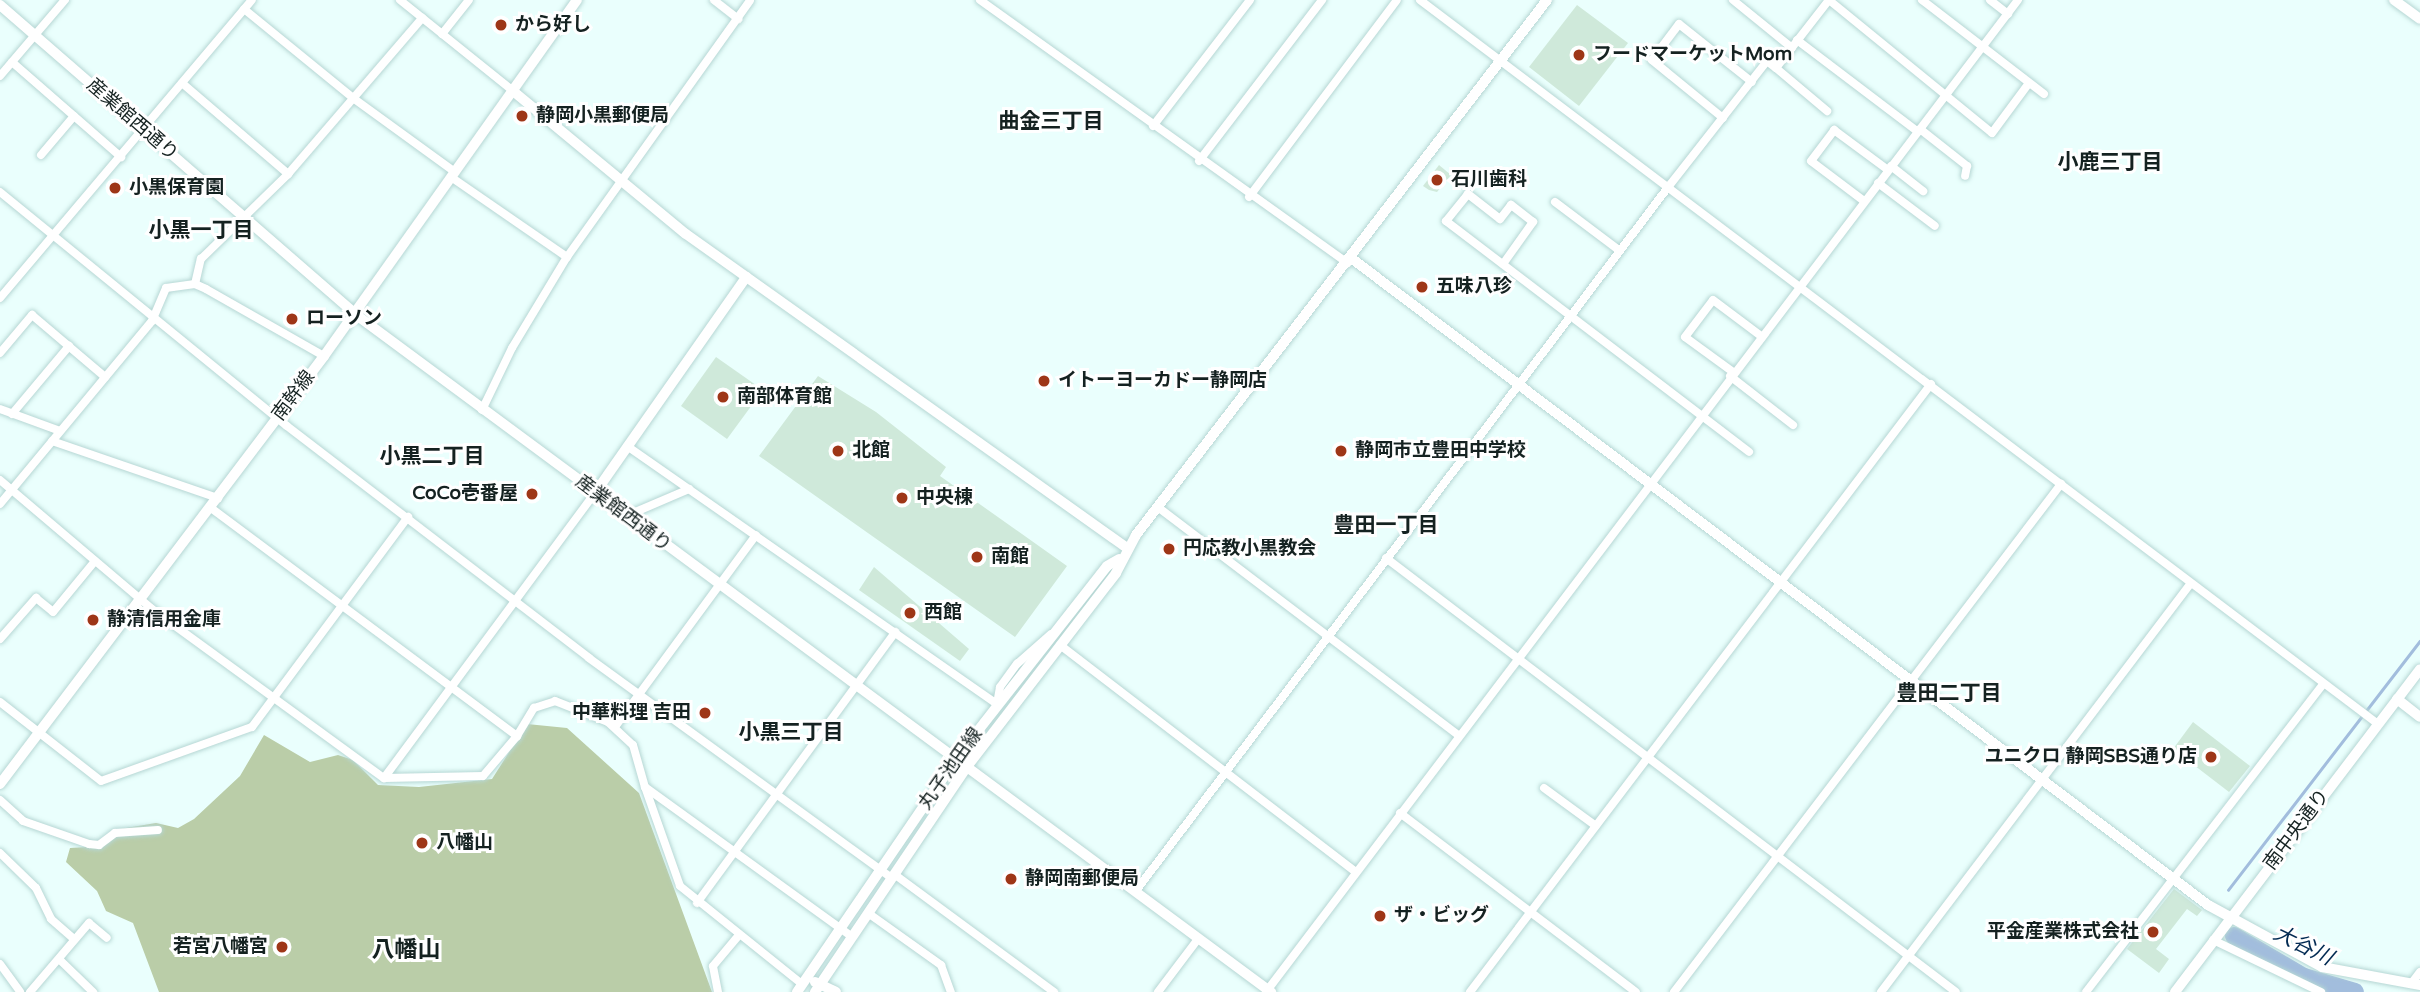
<!DOCTYPE html>
<html>
<head>
<meta charset="utf-8">
<style>
	body { margin:0 }
	#map { position:relative; width:2420px; height:992px; overflow:hidden; background:#eafffd; font-family:"Varela Round","Noto Sans JP",sans-serif }
	div>[style] { position:absolute }
	[style*='--x'] { left:calc(var(--x)*1px); top:calc(var(--y)*1px); width:calc(var(--w)*1px); rotate:calc(var(--a)*1deg) }
	.forest>* { inset:0; background:#bacda8 }
	.stream>* { height:2.5px; margin:-1.25px; padding:0 1.25px; transform-origin:1.25px; border-radius:1.25px; background:#a2bddd }
	.river>* { height:18px; margin:-9px; padding:0 9px; transform-origin:9px; border-radius:9px; background:#a2bddd }
	.building>* { inset:0; background:#cfe9da }
	.roads { filter:drop-shadow(0 0 2px #b6d7d4) drop-shadow(0 0 2px #b6d7d4) }
	.street>* { height:8px; margin:-4px; padding:0 4px; transform-origin:4px; border-radius:4px; background:#fff }
	.secondary>* { height:10px; margin:-5px; padding:0 5px; transform-origin:5px; border-radius:5px; background:#fff }
	.dots>* { width:19px; height:19px; translate:-50% -50%; box-sizing:border-box; border:4px solid #fff; border-radius:50% }
	span { translate:-50% -50%; white-space:nowrap; text-align:center; line-height:1.15; -webkit-text-stroke:6px #fff; paint-order:stroke }
	.poi-label { font-size:19px; color:#152221; font-weight:700 }
	.left { translate:0 -50%; text-align:left }
	.right { translate:-100% -50%; text-align:right }
	.street-label { font-size:19px; color:#152221 }
	.neighbourhood-label { font-size:21px; color:#152221; font-weight:700 }
	.water-label { font-size:21px; color:#022a52; font-style:italic }
	.quarter-label { font-size:23px; color:#152221; font-weight:700 }
</style>
</head>
<body>
<div id="map">
	<div class="forest">
		<i style="clip-path:polygon(527px 724px,567px 728px,639px 793px,712px 992px,159px 992px,133px 923px,106px 911px,97px 891px,66px 862px,70px 848px,87px 847px,120px 829px,156px 823px,178px 828px,194px 819px,240px 776px,264px 735px,310px 762px,338px 755px,353px 760px,378px 785px,419px 787px,492px 779px)"></i>
	</div>
	<div class="stream">
		<i style="--x:2228;--y:890;--w:314;--a:-52.4"></i>
	</div>
	<div class="river">
		<i style="--x:2234;--y:936;--w:81;--a:30.4"></i>
		<i style="--x:2304;--y:977;--w:53;--a:16.4"></i>
	</div>
	<div class="building">
		<i style="clip-path:polygon(1577px 5px,1628px 43px,1579px 106px,1529px 67px)"></i>
		<i style="clip-path:polygon(1439px 165px,1451px 175px,1437px 192px,1429px 190px,1423px 186px)"></i>
		<i style="clip-path:polygon(716px 357px,763px 390px,727px 439px,681px 406px)"></i>
		<i style="clip-path:polygon(818px 376px,876px 412px,946px 467px,940px 476px,1067px 566px,1015px 637px,759px 456px)"></i>
		<i style="clip-path:polygon(874px 567px,969px 649px,960px 661px,859px 590px)"></i>
		<i style="clip-path:polygon(2193px 722px,2250px 766px,2229px 792px,2173px 749px)"></i>
		<i style="clip-path:polygon(2174px 889px,2202px 910px,2197px 916px,2187px 909px,2156px 949px,2169px 959px,2159px 973px,2127px 949px)"></i>
	</div>
	<div class="roads">
		<div class="street">
			<i style="--x:400;--y:0;--w:145;--a:38.8"></i>
			<i style="--x:714;--y:0;--w:31;--a:38"></i>
			<i style="--x:980;--y:0;--w:452;--a:35.6"></i>
			<i style="--x:1420;--y:0;--w:1201;--a:37.08"></i>
			<i style="--x:1733;--y:0;--w:76;--a:39.1"></i>
			<i style="--x:1922;--y:0;--w:154;--a:37.6"></i>
			<i style="--x:1990;--y:0;--w:23;--a:38"></i>
			<i style="--x:244;--y:9;--w:141;--a:39.2"></i>
			<i style="--x:353;--y:98;--w:126;--a:36"></i>
			<i style="--x:442;--y:34;--w:43;--a:-51.5"></i>
			<i style="--x:1797;--y:40;--w:152;--a:37.2"></i>
			<i style="--x:12;--y:62;--w:145;--a:41.1"></i>
			<i style="--x:1776;--y:68;--w:67;--a:40.1"></i>
			<i style="--x:0;--y:76;--w:100;--a:-49.5"></i>
			<i style="--x:182;--y:83;--w:140;--a:40.6"></i>
			<i style="--x:1723;--y:118;--w:92;--a:-140.8"></i>
			<i style="--x:1652;--y:60;--w:45;--a:-53.1"></i>
			<i style="--x:1679;--y:24;--w:93;--a:38.5"></i>
			<i style="--x:1153;--y:126;--w:159;--a:-52.4"></i>
			<i style="--x:1920;--y:129;--w:60;--a:38.2"></i>
			<i style="--x:1967;--y:166;--w:10;--a:101"></i>
			<i style="--x:41;--y:155;--w:51;--a:-49.8"></i>
			<i style="--x:1199;--y:161;--w:203;--a:-52.6"></i>
			<i style="--x:1891;--y:166;--w:41;--a:38"></i>
			<i style="--x:451;--y:177;--w:141;--a:34.6"></i>
			<i style="--x:1878;--y:183;--w:71;--a:37"></i>
			<i style="--x:0;--y:192;--w:370;--a:39.2"></i>
			<i style="--x:287;--y:426;--w:381;--a:37.5"></i>
			<i style="--x:589;--y:658;--w:374;--a:36"></i>
			<i style="--x:1249;--y:197;--w:246;--a:-53.1"></i>
			<i style="--x:1864;--y:201;--w:66;--a:-143"></i>
			<i style="--x:1811;--y:161;--w:39;--a:-53"></i>
			<i style="--x:1834;--y:130;--w:67;--a:36.5"></i>
			<i style="--x:1555;--y:202;--w:81;--a:37"></i>
			<i style="--x:1503;--y:264;--w:52;--a:-54.5"></i>
			<i style="--x:1533;--y:222;--w:28;--a:-142"></i>
			<i style="--x:1511;--y:205;--w:18;--a:128"></i>
			<i style="--x:1500;--y:219;--w:41;--a:-142"></i>
			<i style="--x:1468;--y:194;--w:35;--a:129"></i>
			<i style="--x:1446;--y:221;--w:381;--a:37.3"></i>
			<i style="--x:195;--y:284;--w:26;--a:-77"></i>
			<i style="--x:201;--y:259;--w:122;--a:-44.3"></i>
			<i style="--x:288;--y:174;--w:206;--a:-49.3"></i>
			<i style="--x:0;--y:298;--w:390;--a:-49.8"></i>
			<i style="--x:0;--y:353;--w:50;--a:-49.9"></i>
			<i style="--x:32;--y:315;--w:96;--a:40.3"></i>
			<i style="--x:1733;--y:372;--w:59;--a:-143.9"></i>
			<i style="--x:1685;--y:337;--w:46;--a:-52.9"></i>
			<i style="--x:1713;--y:300;--w:60;--a:36.9"></i>
			<i style="--x:1730;--y:376;--w:80;--a:37.9"></i>
			<i style="--x:0;--y:409;--w:64;--a:20.1"></i>
			<i style="--x:482;--y:410;--w:69;--a:-64.2"></i>
			<i style="--x:512;--y:348;--w:106;--a:-58.9"></i>
			<i style="--x:567;--y:257;--w:315;--a:-54.5"></i>
			<i style="--x:12;--y:414;--w:89;--a:-50"></i>
			<i style="--x:52;--y:441;--w:176;--a:19"></i>
			<i style="--x:627;--y:446;--w:451;--a:34.9"></i>
			<i style="--x:997;--y:704;--w:17;--a:-80"></i>
			<i style="--x:1000;--y:687;--w:29;--a:-54"></i>
			<i style="--x:1017;--y:664;--w:45;--a:-41.4"></i>
			<i style="--x:0;--y:480;--w:199;--a:40.3"></i>
			<i style="--x:152;--y:609;--w:287;--a:36.1"></i>
			<i style="--x:384;--y:778;--w:355;--a:-53.5"></i>
			<i style="--x:0;--y:504;--w:238;--a:-50.3"></i>
			<i style="--x:152;--y:321;--w:36;--a:-67"></i>
			<i style="--x:166;--y:288;--w:29;--a:-8"></i>
			<i style="--x:195;--y:284;--w:12;--a:24"></i>
			<i style="--x:206;--y:289;--w:136;--a:29.6"></i>
			<i style="--x:211;--y:508;--w:382;--a:36.7"></i>
			<i style="--x:517;--y:736;--w:33;--a:-59"></i>
			<i style="--x:534;--y:708;--w:22;--a:-18"></i>
			<i style="--x:555;--y:701;--w:57;--a:21.6"></i>
			<i style="--x:608;--y:722;--w:34;--a:43"></i>
			<i style="--x:633;--y:745;--w:44;--a:74.1"></i>
			<i style="--x:645;--y:787;--w:256;--a:35.9"></i>
			<i style="--x:1159;--y:508;--w:377;--a:37.2"></i>
			<i style="--x:626;--y:516;--w:69;--a:-23.2"></i>
			<i style="--x:1386;--y:558;--w:716;--a:37.29"></i>
			<i style="--x:0;--y:639;--w:55;--a:-48.7"></i>
			<i style="--x:36;--y:598;--w:22;--a:39"></i>
			<i style="--x:53;--y:612;--w:66;--a:-50.5"></i>
			<i style="--x:1060;--y:645;--w:372;--a:37.5"></i>
			<i style="--x:0;--y:702;--w:128;--a:38"></i>
			<i style="--x:101;--y:781;--w:160;--a:-19.7"></i>
			<i style="--x:252;--y:727;--w:262;--a:-53.4"></i>
			<i style="--x:615;--y:727;--w:238;--a:-53.7"></i>
			<i style="--x:384;--y:778;--w:99;--a:-1.2"></i>
			<i style="--x:483;--y:776;--w:52;--a:-49.6"></i>
			<i style="--x:645;--y:787;--w:105;--a:70.5"></i>
			<i style="--x:680;--y:886;--w:156;--a:38.8"></i>
			<i style="--x:1544;--y:788;--w:64;--a:36.2"></i>
			<i style="--x:0;--y:800;--w:31;--a:42"></i>
			<i style="--x:23;--y:821;--w:70;--a:19.2"></i>
			<i style="--x:89;--y:844;--w:10;--a:6"></i>
			<i style="--x:99;--y:845;--w:20;--a:-37"></i>
			<i style="--x:115;--y:833;--w:43;--a:-4"></i>
			<i style="--x:1400;--y:813;--w:296;--a:37.2"></i>
			<i style="--x:0;--y:853;--w:50;--a:44.2"></i>
			<i style="--x:36;--y:888;--w:34;--a:64"></i>
			<i style="--x:51;--y:919;--w:30;--a:41"></i>
			<i style="--x:894;--y:874;--w:199;--a:36.4"></i>
			<i style="--x:1135;--y:892;--w:885;--a:-52.9"></i>
			<i style="--x:1669;--y:186;--w:159;--a:-51.9"></i>
			<i style="--x:1767;--y:61;--w:11;--a:38"></i>
			<i style="--x:1776;--y:68;--w:86;--a:-52.1"></i>
			<i style="--x:1829;--y:0;--w:210;--a:39.2"></i>
			<i style="--x:1992;--y:133;--w:62;--a:-53.5"></i>
			<i style="--x:697;--y:903;--w:336;--a:-53.8"></i>
			<i style="--x:868;--y:913;--w:90;--a:35.5"></i>
			<i style="--x:941;--y:965;--w:29;--a:70"></i>
			<i style="--x:2213;--y:940;--w:120;--a:25.7"></i>
			<i style="--x:61;--y:961;--w:45;--a:44.1"></i>
			<i style="--x:0;--y:964;--w:34;--a:54"></i>
			<i style="--x:2411;--y:984;--w:15;--a:-53"></i>
			<i style="--x:30;--y:992;--w:91;--a:-49.5"></i>
			<i style="--x:89;--y:923;--w:23;--a:40"></i>
			<i style="--x:718;--y:992;--w:26;--a:-101"></i>
			<i style="--x:713;--y:966;--w:39;--a:-50"></i>
			<i style="--x:1158;--y:992;--w:66;--a:-53"></i>
			<i style="--x:1266;--y:992;--w:1245;--a:-52.84"></i>
			<i style="--x:1470;--y:992;--w:763;--a:-52.83"></i>
			<i style="--x:1674;--y:992;--w:639;--a:-52.7"></i>
			<i style="--x:1881;--y:992;--w:513;--a:-52.84"></i>
			<i style="--x:2086;--y:992;--w:389;--a:-52.4"></i>
		</div>
		<div class="secondary">
			<i style="--x:2394;--y:0;--w:32;--a:36"></i>
			<i style="--x:0;--y:5;--w:471;--a:41"></i>
			<i style="--x:355;--y:314;--w:1140;--a:36.51"></i>
			<i style="--x:513;--y:91;--w:224;--a:39.6"></i>
			<i style="--x:686;--y:234;--w:541;--a:35.45"></i>
			<i style="--x:1351;--y:258;--w:1074;--a:37.05"></i>
			<i style="--x:2208;--y:905;--w:130;--a:28.5"></i>
			<i style="--x:2322;--y:967;--w:100;--a:10.4"></i>
			<i style="--x:595;--y:493;--w:264;--a:-55"></i>
			<i style="--x:2397;--y:699;--w:29;--a:38"></i>
			<i style="--x:0;--y:784;--w:537;--a:-52.87"></i>
			<i style="--x:324;--y:356;--w:437;--a:-54.6"></i>
			<i style="--x:815;--y:982;--w:23;--a:25"></i>
			<i style="--x:797;--y:992;--w:281;--a:-55.7"></i>
			<i style="--x:955;--y:760;--w:246;--a:-51.9"></i>
			<i style="--x:1107;--y:566;--w:14;--a:-30"></i>
			<i style="--x:815;--y:992;--w:270;--a:-56"></i>
			<i style="--x:966;--y:768;--w:246;--a:-52.4"></i>
			<i style="--x:1116;--y:573;--w:43;--a:-62.2"></i>
			<i style="--x:1136;--y:535;--w:675;--a:-52.47"></i>
			<i style="--x:2175;--y:992;--w:405;--a:-52.8"></i>
		</div>
	</div>
	<div class="dots">
		<i style="left:501px;top:25px;background:#9e3617"></i>
		<i style="left:1579px;top:55px;background:#9e3617"></i>
		<i style="left:522px;top:116px;background:#9e3617"></i>
		<i style="left:1437px;top:180px;background:#9e3617"></i>
		<i style="left:115px;top:188px;background:#9e3617"></i>
		<i style="left:1422px;top:287px;background:#9e3617"></i>
		<i style="left:292px;top:319px;background:#9e3617"></i>
		<i style="left:1044px;top:381px;background:#9e3617"></i>
		<i style="left:723px;top:397px;background:#9e3617"></i>
		<i style="left:838px;top:451px;background:#9e3617"></i>
		<i style="left:1341px;top:451px;background:#9e3617"></i>
		<i style="left:532px;top:494px;background:#9e3617"></i>
		<i style="left:902px;top:498px;background:#9e3617"></i>
		<i style="left:1169px;top:549px;background:#9e3617"></i>
		<i style="left:977px;top:557px;background:#9e3617"></i>
		<i style="left:910px;top:613px;background:#9e3617"></i>
		<i style="left:93px;top:620px;background:#9e3617"></i>
		<i style="left:705px;top:713px;background:#9e3617"></i>
		<i style="left:2211px;top:757px;background:#9e3617"></i>
		<i style="left:422px;top:843px;background:#9e3617"></i>
		<i style="left:1011px;top:879px;background:#9e3617"></i>
		<i style="left:1380px;top:916px;background:#9e3617"></i>
		<i style="left:2153px;top:932px;background:#9e3617"></i>
		<i style="left:282px;top:947px;background:#9e3617"></i>
	</div>
	<div class="poi-label">
		<span class="left" style="left:515px;top:25px">から好し</span>
		<span class="left" style="left:1593px;top:55px">フードマーケットMom</span>
		<span class="left" style="left:536px;top:116px">静岡小黒郵便局</span>
		<span class="left" style="left:1451px;top:180px">石川歯科</span>
		<span class="left" style="left:129px;top:188px">小黒保育園</span>
		<span class="left" style="left:1436px;top:287px">五味八珍</span>
		<span class="left" style="left:306px;top:319px">ローソン</span>
		<span class="left" style="left:1058px;top:381px">イトーヨーカドー静岡店</span>
		<span class="left" style="left:737px;top:397px">南部体育館</span>
		<span class="left" style="left:852px;top:451px">北館</span>
		<span class="left" style="left:1355px;top:451px">静岡市立豊田中学校</span>
		<span class="right" style="left:518px;top:494px">CoCo壱番屋</span>
		<span class="left" style="left:916px;top:498px">中央棟</span>
		<span class="left" style="left:1183px;top:549px">円応教小黒教会</span>
		<span class="left" style="left:991px;top:557px">南館</span>
		<span class="left" style="left:924px;top:613px">西館</span>
		<span class="left" style="left:107px;top:620px">静清信用金庫</span>
		<span class="right" style="left:691px;top:713px">中華料理 吉田</span>
		<span class="right" style="left:2197px;top:757px">ユニクロ 静岡SBS通り店</span>
		<span class="left" style="left:436px;top:843px">八幡山</span>
		<span class="left" style="left:1025px;top:879px">静岡南郵便局</span>
		<span class="left" style="left:1394px;top:916px">ザ・ビッグ</span>
		<span class="right" style="left:2139px;top:932px">平金産業株式会社</span>
		<span class="right" style="left:268px;top:947px">若宮八幡宮</span>
	</div>
	<div class="street-label">
		<span style="left:132px;top:120px;rotate:41deg">産業館西通り</span>
		<span style="left:294px;top:396px;rotate:-53deg">南幹線</span>
		<span style="left:623px;top:514px;rotate:37deg">産業館西通り</span>
		<span style="left:951px;top:769px;rotate:-55deg">丸子池田線</span>
		<span style="left:2297px;top:830px;rotate:-53deg">南中央通り</span>
	</div>
	<div class="neighbourhood-label">
		<span style="left:1051px;top:122px">曲金三丁目</span>
		<span style="left:2110px;top:163px">小鹿三丁目</span>
		<span style="left:201px;top:231px">小黒一丁目</span>
		<span style="left:432px;top:457px">小黒二丁目</span>
		<span style="left:1386px;top:526px">豊田一丁目</span>
		<span style="left:1949px;top:694px">豊田二丁目</span>
		<span style="left:791px;top:733px">小黒三丁目</span>
	</div>
	<div class="water-label">
		<span style="left:2303px;top:946px;rotate:26deg">大谷川</span>
	</div>
	<div class="quarter-label">
		<span style="left:406px;top:950px">八幡山</span>
	</div>
</div>
</body>
</html>
